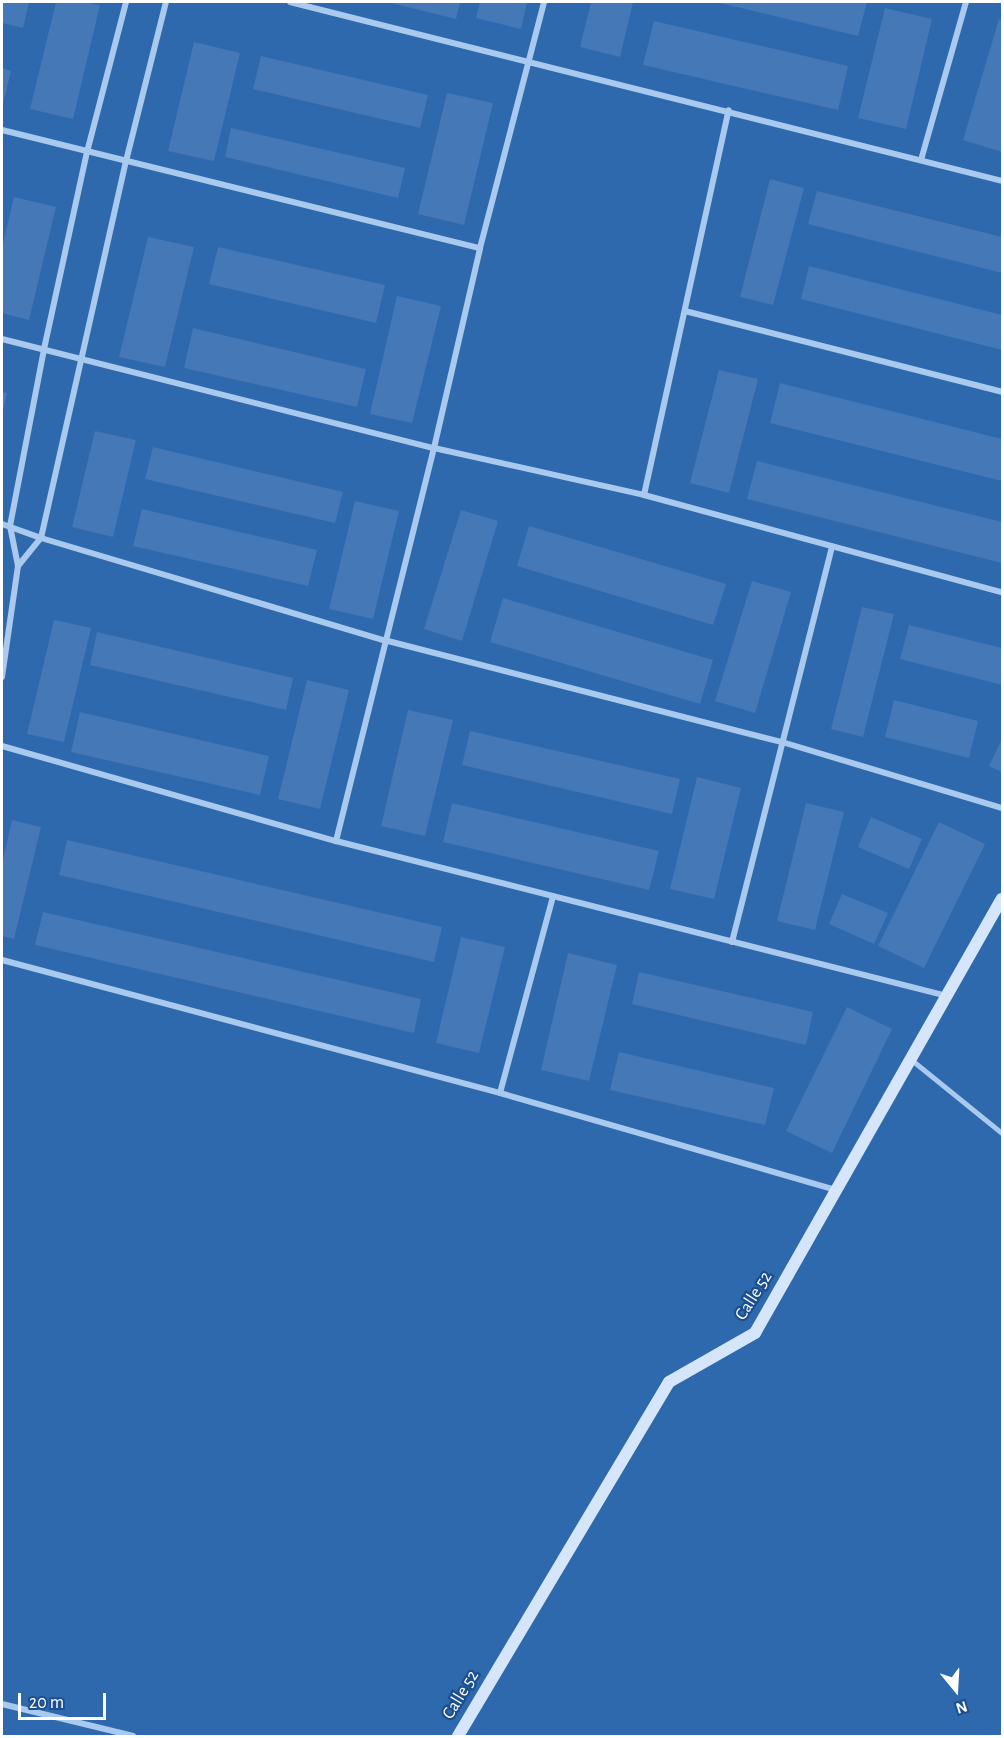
<!DOCTYPE html>
<html>
<head>
<meta charset="utf-8">
<style>
	body { margin:0 }
	#map { position:relative; width:1004px; height:1738px; overflow:hidden; background:#1b4f8f; font-family:"Alegreya Sans",sans-serif }
	div>[style] { position:absolute }
	[style*='--x'] { left:calc(var(--x)*1px); top:calc(var(--y)*1px); width:calc(var(--w)*1px); rotate:calc(var(--a)*1deg) }
	.green>* { inset:0; background:#2e69ad }
	.building>* { inset:0; background:#4478b7 }
	.lane>* { height:4.5px; margin:-2.25px; padding:0 2.25px; transform-origin:2.25px; border-radius:2.25px; background:#a9c9ee }
	.street>* { height:6px; margin:-3px; padding:0 3px; transform-origin:3px; border-radius:3px; background:#a9c9ee }
	.secondary>* { height:12px; margin:-6px; padding:0 6px; transform-origin:6px; border-radius:6px; background:#d6e6fa }
	span { translate:-50% -50%; white-space:nowrap; text-align:center; line-height:1.15; -webkit-text-stroke:4.5px #1b4f8f; paint-order:stroke }
	.street-label { font-size:18px; color:#fff }
	.frame { position:absolute; inset:0; border:3px solid #fff; pointer-events:none }
	.north { position:absolute; left:926px; top:1660px; width:60px; height:60px; -webkit-text-stroke:4px #1b4f8f; paint-order:stroke; rotate:162deg; font-size:16px; font-weight:700; line-height:24px; text-align:center; color:#fff }
	.north::after { content:''; display:block; margin:auto; width:21px; height:27px; background:#fff; clip-path:polygon(50% 0,100% 100%,50% 72%,0 100%) }
	.scale { position:absolute; left:18px; top:1693px; width:88px; height:27px; box-sizing:border-box; border:3px solid #fff; border-top:0; padding-left:8px; font-size:18px; line-height:21px; white-space:nowrap; color:#fff; -webkit-text-stroke:4px #1b4f8f; paint-order:stroke }
</style>
</head>
<body>
<div id="map">
	<div class="green">
		<i style="clip-path:polygon(2px 2px,1002px 2px,1002px 1736px,2px 1736px)"></i>
	</div>
	<div class="building">
		<i style="clip-path:polygon(2px 2px,29px 2px,23px 28px,2px 23px)"></i>
		<i style="clip-path:polygon(56px 2px,83px 2px,100px 5px,73px 119px,30px 109px)"></i>
		<i style="clip-path:polygon(387px 2px,460px 2px,456px 19px)"></i>
		<i style="clip-path:polygon(480px 2px,527px 2px,521px 29px,476px 18px)"></i>
		<i style="clip-path:polygon(591px 2px,633px 2px,620px 57px,580px 47px)"></i>
		<i style="clip-path:polygon(716px 2px,867px 2px,858px 36px)"></i>
		<i style="clip-path:polygon(885px 8px,932px 19px,906px 129px,858px 118px)"></i>
		<i style="clip-path:polygon(999px 19px,1002px 20px,1002px 152px,963px 140px)"></i>
		<i style="clip-path:polygon(654px 21px,848px 66px,838px 110px,643px 65px)"></i>
		<i style="clip-path:polygon(194px 42px,240px 53px,214px 161px,168px 151px)"></i>
		<i style="clip-path:polygon(261px 56px,428px 95px,420px 128px,253px 89px)"></i>
		<i style="clip-path:polygon(2px 68px,11px 71px,2px 107px)"></i>
		<i style="clip-path:polygon(447px 93px,493px 103px,464px 225px,418px 214px)"></i>
		<i style="clip-path:polygon(231px 128px,405px 168px,398px 198px,225px 157px)"></i>
		<i style="clip-path:polygon(770px 179px,804px 188px,773px 305px,740px 297px)"></i>
		<i style="clip-path:polygon(817px 191px,1002px 237px,1002px 273px,808px 224px)"></i>
		<i style="clip-path:polygon(14px 197px,56px 207px,29px 320px,2px 313px,2px 248px)"></i>
		<i style="clip-path:polygon(148px 237px,194px 247px,165px 367px,119px 357px)"></i>
		<i style="clip-path:polygon(218px 247px,385px 285px,376px 323px,209px 284px)"></i>
		<i style="clip-path:polygon(809px 266px,1002px 315px,1002px 350px,801px 299px)"></i>
		<i style="clip-path:polygon(397px 296px,441px 306px,412px 423px,370px 414px)"></i>
		<i style="clip-path:polygon(193px 328px,366px 369px,357px 407px,184px 368px)"></i>
		<i style="clip-path:polygon(719px 370px,758px 379px,729px 493px,690px 483px)"></i>
		<i style="clip-path:polygon(780px 383px,1002px 439px,1002px 481px,770px 423px)"></i>
		<i style="clip-path:polygon(2px 392px,7px 393px,2px 415px)"></i>
		<i style="clip-path:polygon(95px 431px,136px 440px,113px 537px,72px 527px)"></i>
		<i style="clip-path:polygon(153px 447px,343px 492px,335px 523px,145px 479px)"></i>
		<i style="clip-path:polygon(757px 461px,1002px 522px,1002px 563px,747px 499px)"></i>
		<i style="clip-path:polygon(355px 501px,399px 511px,373px 619px,329px 609px)"></i>
		<i style="clip-path:polygon(142px 509px,317px 550px,308px 586px,133px 546px)"></i>
		<i style="clip-path:polygon(461px 510px,498px 521px,462px 641px,424px 629px)"></i>
		<i style="clip-path:polygon(529px 526px,726px 584px,713px 625px,517px 566px)"></i>
		<i style="clip-path:polygon(752px 581px,791px 592px,755px 713px,715px 701px)"></i>
		<i style="clip-path:polygon(503px 598px,713px 660px,700px 704px,490px 642px)"></i>
		<i style="clip-path:polygon(862px 607px,894px 614px,863px 737px,831px 729px)"></i>
		<i style="clip-path:polygon(54px 620px,91px 628px,64px 742px,27px 734px)"></i>
		<i style="clip-path:polygon(909px 625px,1002px 648px,1002px 685px,900px 659px)"></i>
		<i style="clip-path:polygon(97px 632px,293px 678px,286px 710px,90px 665px)"></i>
		<i style="clip-path:polygon(307px 680px,349px 690px,320px 809px,278px 799px)"></i>
		<i style="clip-path:polygon(894px 700px,978px 721px,969px 758px,885px 737px)"></i>
		<i style="clip-path:polygon(408px 710px,453px 720px,425px 836px,381px 826px)"></i>
		<i style="clip-path:polygon(80px 712px,269px 756px,260px 795px,71px 752px)"></i>
		<i style="clip-path:polygon(470px 731px,680px 779px,672px 814px,462px 765px)"></i>
		<i style="clip-path:polygon(1002px 739px,1002px 772px,989px 766px)"></i>
		<i style="clip-path:polygon(697px 777px,741px 788px,714px 899px,670px 889px)"></i>
		<i style="clip-path:polygon(452px 803px,659px 851px,649px 890px,443px 842px)"></i>
		<i style="clip-path:polygon(806px 803px,844px 812px,815px 930px,777px 921px)"></i>
		<i style="clip-path:polygon(871px 817px,922px 839px,909px 869px,858px 847px)"></i>
		<i style="clip-path:polygon(12px 820px,41px 827px,14px 939px,2px 936px,2px 864px)"></i>
		<i style="clip-path:polygon(939px 822px,985px 844px,924px 968px,878px 946px)"></i>
		<i style="clip-path:polygon(67px 840px,442px 927px,434px 962px,59px 875px)"></i>
		<i style="clip-path:polygon(842px 894px,888px 913px,874px 944px,829px 924px)"></i>
		<i style="clip-path:polygon(43px 912px,421px 999px,414px 1033px,35px 945px)"></i>
		<i style="clip-path:polygon(461px 937px,505px 947px,479px 1053px,436px 1043px)"></i>
		<i style="clip-path:polygon(568px 953px,617px 965px,589px 1081px,541px 1070px)"></i>
		<i style="clip-path:polygon(639px 972px,813px 1012px,806px 1045px,632px 1004px)"></i>
		<i style="clip-path:polygon(847px 1007px,892px 1029px,832px 1153px,786px 1131px)"></i>
		<i style="clip-path:polygon(619px 1052px,774px 1088px,765px 1125px,610px 1090px)"></i>
	</div>
	<div class="lane">
		<i style="--x:912;--y:1060;--w:116;--a:39"></i>
	</div>
	<div class="street">
		<i style="--x:290;--y:2;--w:734;--a:14.11"></i>
		<i style="--x:2;--y:130;--w:492;--a:13.9"></i>
		<i style="--x:921;--y:160;--w:164;--a:-74.1"></i>
		<i style="--x:685;--y:311;--w:327;--a:14.3"></i>
		<i style="--x:2;--y:339;--w:446;--a:14.2"></i>
		<i style="--x:434;--y:448;--w:215;--a:12.6"></i>
		<i style="--x:644;--y:495;--w:371;--a:15.2"></i>
		<i style="--x:644;--y:495;--w:394;--a:-77.6"></i>
		<i style="--x:2;--y:524;--w:41;--a:19.7"></i>
		<i style="--x:41;--y:538;--w:358;--a:16.6"></i>
		<i style="--x:384;--y:640;--w:411;--a:14.4"></i>
		<i style="--x:782;--y:742;--w:230;--a:16.7"></i>
		<i style="--x:18;--y:566;--w:36;--a:-51"></i>
		<i style="--x:41;--y:538;--w:386;--a:-77.3"></i>
		<i style="--x:126;--y:161;--w:164;--a:-75.9"></i>
		<i style="--x:2;--y:677;--w:112;--a:-81.8"></i>
		<i style="--x:18;--y:566;--w:41;--a:-101.3"></i>
		<i style="--x:10;--y:526;--w:180;--a:-79.1"></i>
		<i style="--x:44;--y:349;--w:202;--a:-77.7"></i>
		<i style="--x:87;--y:152;--w:155;--a:-75.4"></i>
		<i style="--x:2;--y:746;--w:347;--a:15.9"></i>
		<i style="--x:336;--y:841;--w:630;--a:14.23"></i>
		<i style="--x:336;--y:841;--w:405;--a:-76"></i>
		<i style="--x:434;--y:448;--w:205;--a:-77"></i>
		<i style="--x:480;--y:248;--w:254;--a:-75.4"></i>
		<i style="--x:732;--y:942;--w:408;--a:-75.8"></i>
		<i style="--x:2;--y:960;--w:515;--a:14.95"></i>
		<i style="--x:500;--y:1093;--w:350;--a:16.1"></i>
		<i style="--x:500;--y:1093;--w:204;--a:-74.9"></i>
		<i style="--x:2;--y:1704;--w:135;--a:13.7"></i>
	</div>
	<div class="secondary">
		<i style="--x:458;--y:1736;--w:412;--a:-59.2"></i>
		<i style="--x:669;--y:1382;--w:99;--a:-29.7"></i>
		<i style="--x:755;--y:1333;--w:499;--a:-60.4"></i>
	</div>
	<div class="street-label">
		<span style="left:754px;top:1296px;rotate:-58deg">Calle 52</span>
		<span style="left:461px;top:1695px;rotate:-59deg">Calle 52</span>
	</div>
	<div class="frame"></div>
	<div class="north">N</div>
	<div class="scale">20 m</div>
</div>
</body>
</html>
